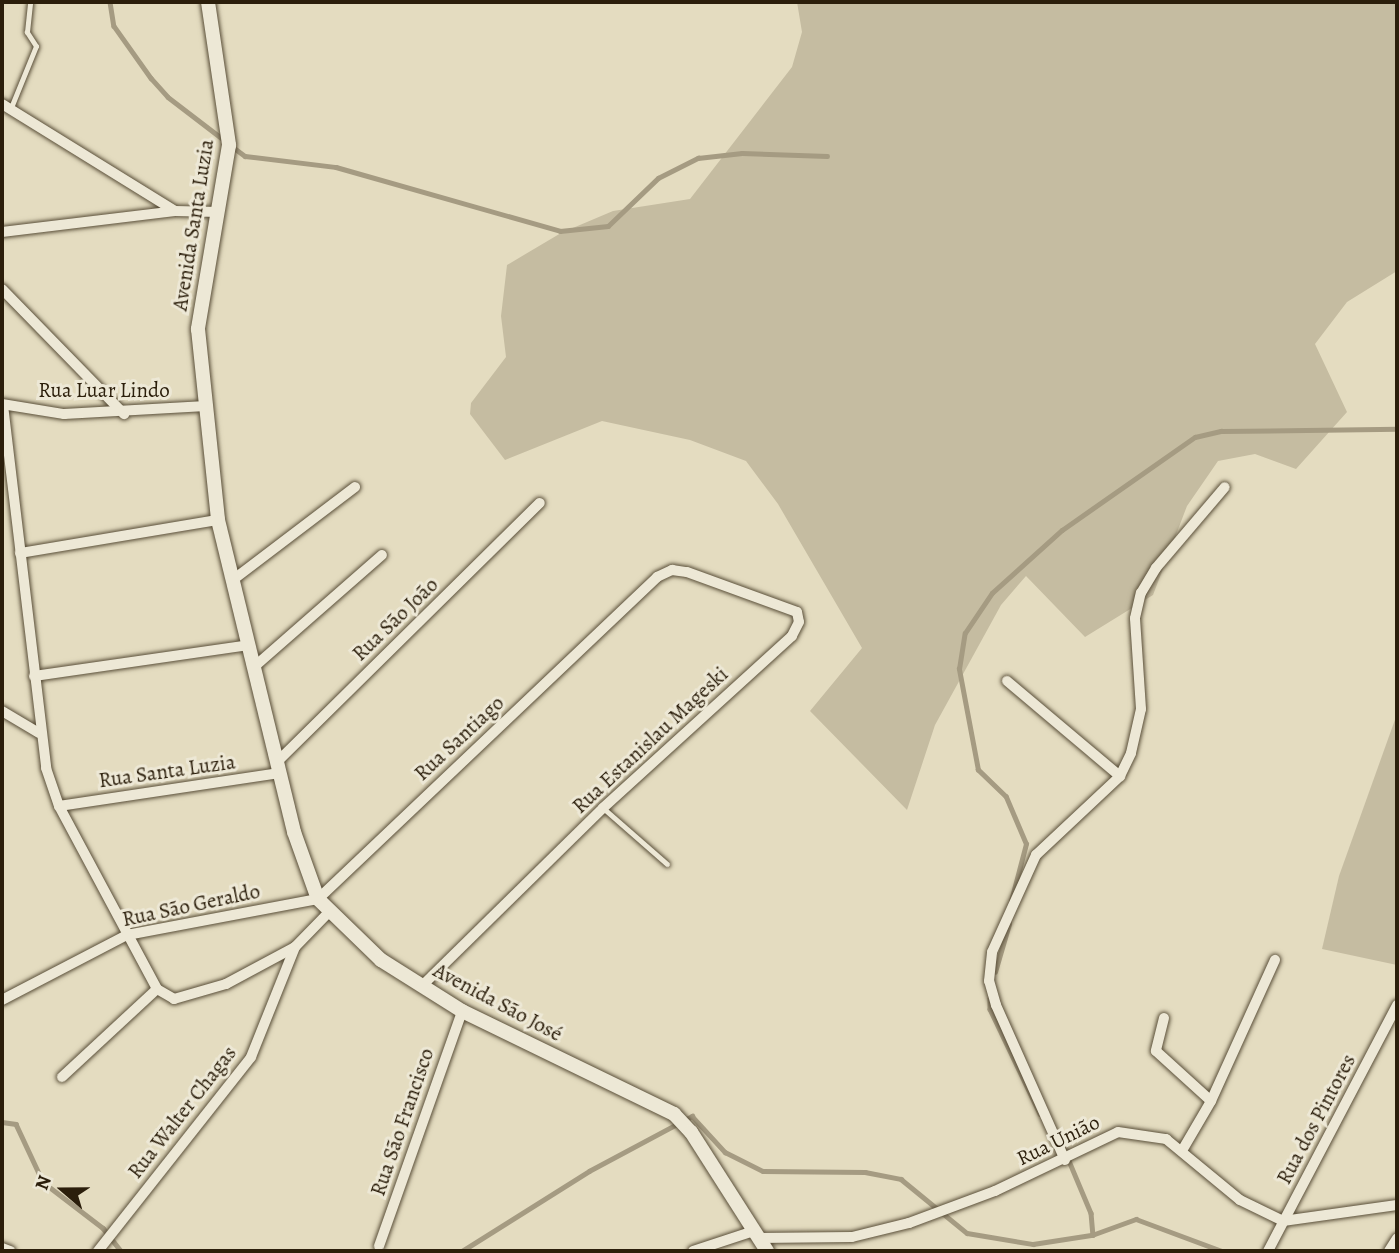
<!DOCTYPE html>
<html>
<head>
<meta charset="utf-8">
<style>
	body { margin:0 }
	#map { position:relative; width:1399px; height:1253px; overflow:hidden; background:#e4dcc0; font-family:Alegreya,serif }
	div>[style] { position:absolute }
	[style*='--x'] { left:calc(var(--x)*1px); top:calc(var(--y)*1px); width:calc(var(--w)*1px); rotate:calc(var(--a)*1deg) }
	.green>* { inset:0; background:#c5bca1 }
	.stream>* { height:4.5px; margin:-2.25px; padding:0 2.25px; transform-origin:2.25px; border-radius:2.25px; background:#a59b82 }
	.roads { filter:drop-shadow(0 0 2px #594e38) drop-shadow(0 0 2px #594e38) }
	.service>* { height:5px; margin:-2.5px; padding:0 2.5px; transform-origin:2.5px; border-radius:2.5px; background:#ede8d6 }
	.minor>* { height:10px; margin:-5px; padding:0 5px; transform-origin:5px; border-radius:5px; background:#ede8d6 }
	.tertiary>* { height:14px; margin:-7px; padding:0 7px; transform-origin:7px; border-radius:7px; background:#ede8d6 }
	span { translate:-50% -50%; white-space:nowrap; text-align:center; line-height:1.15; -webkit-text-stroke:6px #ede8d6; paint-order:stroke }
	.street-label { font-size:21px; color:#2b1e0b }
	.frame { position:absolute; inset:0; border:4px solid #2b1e0b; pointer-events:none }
	.north { position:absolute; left:28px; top:1155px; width:70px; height:70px; -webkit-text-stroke:5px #ede8d6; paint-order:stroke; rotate:290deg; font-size:19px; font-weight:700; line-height:28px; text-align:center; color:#2b1e0b }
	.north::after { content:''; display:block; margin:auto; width:24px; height:32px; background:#2b1e0b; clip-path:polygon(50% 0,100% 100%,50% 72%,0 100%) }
</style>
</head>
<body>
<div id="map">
	<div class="green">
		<i style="clip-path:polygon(797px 2px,1397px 2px,1397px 271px,1347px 302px,1315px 344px,1347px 412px,1296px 469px,1255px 454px,1218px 461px,1187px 506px,1153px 595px,1085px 637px,1026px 576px,1001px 605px,935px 725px,907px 810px,810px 711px,862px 648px,778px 504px,746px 461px,690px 440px,602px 421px,505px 460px,470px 414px,471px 403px,506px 357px,501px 316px,507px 265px,561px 233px,613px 211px,690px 199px,792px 67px,802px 32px)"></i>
		<i style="clip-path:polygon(1397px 714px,1397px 965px,1322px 949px,1339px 876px)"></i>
	</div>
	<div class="stream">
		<i style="--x:110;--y:2;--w:24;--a:81"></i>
		<i style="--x:114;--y:26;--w:64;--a:54.6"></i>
		<i style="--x:151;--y:78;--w:25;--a:48"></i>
		<i style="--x:168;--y:97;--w:69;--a:37.4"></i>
		<i style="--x:233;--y:147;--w:15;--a:37"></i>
		<i style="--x:245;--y:156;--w:92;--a:6.9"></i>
		<i style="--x:336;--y:167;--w:233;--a:15.9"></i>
		<i style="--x:560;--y:231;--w:48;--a:-5.9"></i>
		<i style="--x:608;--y:226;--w:69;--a:-43.8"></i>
		<i style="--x:658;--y:178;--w:45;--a:-26.6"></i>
		<i style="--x:698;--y:158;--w:44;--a:-6.5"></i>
		<i style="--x:742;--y:153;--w:85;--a:2"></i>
		<i style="--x:1011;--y:901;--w:59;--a:-75.3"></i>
		<i style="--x:1026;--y:844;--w:51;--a:-113.1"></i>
		<i style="--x:1006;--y:797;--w:39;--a:-136"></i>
		<i style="--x:978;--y:770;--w:103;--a:-100.7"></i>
		<i style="--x:959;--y:669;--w:36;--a:-81"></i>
		<i style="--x:965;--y:633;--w:48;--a:-56"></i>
		<i style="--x:992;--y:593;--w:94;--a:-42"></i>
		<i style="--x:1062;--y:530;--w:162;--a:-35"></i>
		<i style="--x:1195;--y:437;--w:27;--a:-13"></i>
		<i style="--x:1221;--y:431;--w:176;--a:-0.7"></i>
		<i style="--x:995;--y:972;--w:50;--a:-73.7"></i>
		<i style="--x:990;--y:998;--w:11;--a:90"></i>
		<i style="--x:990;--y:1009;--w:116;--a:64.5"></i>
		<i style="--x:2;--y:1122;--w:14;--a:8"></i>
		<i style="--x:16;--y:1124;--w:64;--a:65"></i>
		<i style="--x:43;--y:1182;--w:76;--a:37.5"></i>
		<i style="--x:103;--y:1228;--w:29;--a:52"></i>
		<i style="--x:1067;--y:1156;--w:62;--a:67.2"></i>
		<i style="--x:1091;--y:1213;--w:22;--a:85"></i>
		<i style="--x:462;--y:1251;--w:150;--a:-32.2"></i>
		<i style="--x:589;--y:1171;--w:117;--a:-28.1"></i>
		<i style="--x:692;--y:1116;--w:49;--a:47.5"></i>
		<i style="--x:725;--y:1152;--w:42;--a:26.6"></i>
		<i style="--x:763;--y:1171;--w:102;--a:0.6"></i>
		<i style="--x:865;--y:1172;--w:37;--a:11"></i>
		<i style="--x:901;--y:1179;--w:85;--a:39.3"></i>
		<i style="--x:967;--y:1233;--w:67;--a:9.5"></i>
		<i style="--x:1033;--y:1244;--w:60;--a:-8.7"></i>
		<i style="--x:1092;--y:1235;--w:47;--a:-20"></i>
		<i style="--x:1136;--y:1219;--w:92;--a:20.4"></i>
	</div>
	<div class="roads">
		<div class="service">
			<i style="--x:10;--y:110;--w:69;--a:-67.9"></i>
			<i style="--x:36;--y:46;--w:17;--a:-123"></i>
			<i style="--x:27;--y:32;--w:30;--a:-84"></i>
			<i style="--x:603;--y:808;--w:85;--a:41.2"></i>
		</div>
		<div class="minor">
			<i style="--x:2;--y:104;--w:203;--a:31.7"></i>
			<i style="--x:2;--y:232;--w:174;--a:-6.9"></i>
			<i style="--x:175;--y:211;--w:44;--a:1.3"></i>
			<i style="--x:2;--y:289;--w:175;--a:45.7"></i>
			<i style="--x:2;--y:404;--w:63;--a:9.2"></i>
			<i style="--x:64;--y:414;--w:142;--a:-3.2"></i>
			<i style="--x:3;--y:405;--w:366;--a:83.2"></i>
			<i style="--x:46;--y:768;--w:40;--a:71.1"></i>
			<i style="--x:59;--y:806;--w:208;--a:61.8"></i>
			<i style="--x:157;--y:989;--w:20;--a:30"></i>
			<i style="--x:174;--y:999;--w:54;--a:-16.1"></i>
			<i style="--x:226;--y:984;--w:78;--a:-28.2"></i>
			<i style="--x:295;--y:947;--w:49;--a:-45.8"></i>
			<i style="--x:20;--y:553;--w:201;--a:-9.5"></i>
			<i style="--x:234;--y:579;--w:152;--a:-37.2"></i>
			<i style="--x:254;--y:667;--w:170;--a:-41.2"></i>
			<i style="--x:34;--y:676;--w:217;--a:-8.2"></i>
			<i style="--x:1007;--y:681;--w:148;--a:40.1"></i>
			<i style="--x:2;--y:711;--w:43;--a:30.7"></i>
			<i style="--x:277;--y:762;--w:369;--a:-44.6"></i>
			<i style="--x:59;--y:806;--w:223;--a:-8.5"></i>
			<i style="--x:2;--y:1000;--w:141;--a:-27.5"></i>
			<i style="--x:127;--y:935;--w:194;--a:-10.7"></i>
			<i style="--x:318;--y:899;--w:468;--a:-43.5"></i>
			<i style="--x:657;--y:577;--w:17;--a:-25"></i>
			<i style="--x:672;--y:570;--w:15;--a:8"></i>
			<i style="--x:687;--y:572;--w:117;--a:20"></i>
			<i style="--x:797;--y:612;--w:10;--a:79"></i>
			<i style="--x:799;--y:622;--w:16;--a:117"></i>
			<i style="--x:792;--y:636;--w:256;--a:137.7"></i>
			<i style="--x:603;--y:808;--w:254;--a:135.5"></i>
			<i style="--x:1164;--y:1018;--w:34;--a:104"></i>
			<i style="--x:1156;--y:1051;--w:74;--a:42.3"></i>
			<i style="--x:62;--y:1077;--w:129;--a:-42.8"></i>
			<i style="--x:1183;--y:1149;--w:56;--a:-59.7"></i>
			<i style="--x:1211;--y:1101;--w:155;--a:-65.6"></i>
			<i style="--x:1065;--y:1160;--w:170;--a:-114"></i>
			<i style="--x:996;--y:1005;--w:25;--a:-106"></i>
			<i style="--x:989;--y:981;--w:29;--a:-84"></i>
			<i style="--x:992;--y:952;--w:107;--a:-65.6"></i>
			<i style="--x:1036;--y:855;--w:115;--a:-43.2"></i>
			<i style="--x:1120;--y:776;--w:25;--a:-64"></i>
			<i style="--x:1131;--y:753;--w:45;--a:-77.2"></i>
			<i style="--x:1141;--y:709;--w:91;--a:-93.8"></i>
			<i style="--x:1135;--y:618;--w:26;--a:-77"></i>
			<i style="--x:1141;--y:593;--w:29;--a:-59"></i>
			<i style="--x:1156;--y:568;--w:106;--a:-49.6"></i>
			<i style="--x:758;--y:1238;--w:94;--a:-0.6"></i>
			<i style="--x:852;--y:1237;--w:59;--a:-13.8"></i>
			<i style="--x:909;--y:1223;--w:92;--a:-20.4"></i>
			<i style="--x:995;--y:1191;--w:136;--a:-25.6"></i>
			<i style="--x:1118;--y:1132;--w:49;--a:8.3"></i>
			<i style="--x:1166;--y:1139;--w:96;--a:39.5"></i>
			<i style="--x:1240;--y:1200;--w:48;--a:26"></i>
			<i style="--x:1283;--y:1221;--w:115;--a:-8"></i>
			<i style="--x:379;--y:1246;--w:249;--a:-70.5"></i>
			<i style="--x:2;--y:1248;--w:9;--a:21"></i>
			<i style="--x:98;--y:1251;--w:247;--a:-51.7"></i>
			<i style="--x:251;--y:1057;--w:118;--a:-68.2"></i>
			<i style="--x:693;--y:1251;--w:64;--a:-18.2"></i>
			<i style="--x:1268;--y:1251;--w:278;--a:-62.3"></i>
			<i style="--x:1389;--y:1251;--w:15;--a:-58"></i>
		</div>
		<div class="tertiary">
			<i style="--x:208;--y:2;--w:145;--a:81.6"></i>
			<i style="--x:229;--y:145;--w:187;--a:99.6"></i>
			<i style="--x:198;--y:329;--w:192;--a:84"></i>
			<i style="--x:218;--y:520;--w:321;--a:76.3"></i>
			<i style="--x:294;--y:832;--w:71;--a:70.3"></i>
			<i style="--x:318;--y:899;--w:88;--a:44.1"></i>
			<i style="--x:381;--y:960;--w:96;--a:32.2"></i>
			<i style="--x:462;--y:1011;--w:236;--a:25.9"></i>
			<i style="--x:674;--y:1114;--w:25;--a:47"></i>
			<i style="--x:691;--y:1132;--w:141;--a:57.4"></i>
		</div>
	</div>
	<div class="street-label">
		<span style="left:193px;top:225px;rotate:-81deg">Avenida Santa Luzia</span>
		<span style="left:104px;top:390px">Rua Luar Lindo</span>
		<span style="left:395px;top:619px;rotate:-44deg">Rua São João</span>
		<span style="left:459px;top:738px;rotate:-43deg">Rua Santiago</span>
		<span style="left:650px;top:740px;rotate:-43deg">Rua Estanislau Mageski</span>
		<span style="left:167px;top:771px;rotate:-8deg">Rua Santa Luzia</span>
		<span style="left:191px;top:905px;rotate:-12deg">Rua São Geraldo</span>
		<span style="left:498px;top:1002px;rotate:28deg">Avenida São José</span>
		<span style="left:182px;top:1112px;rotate:-52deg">Rua Walter Chagas</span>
		<span style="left:1316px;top:1119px;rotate:-62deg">Rua dos Pintores</span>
		<span style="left:402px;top:1122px;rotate:-71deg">Rua São Francisco</span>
		<span style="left:1058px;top:1140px;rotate:-26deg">Rua União</span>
	</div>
	<div class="frame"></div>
	<div class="north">N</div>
</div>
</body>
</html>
